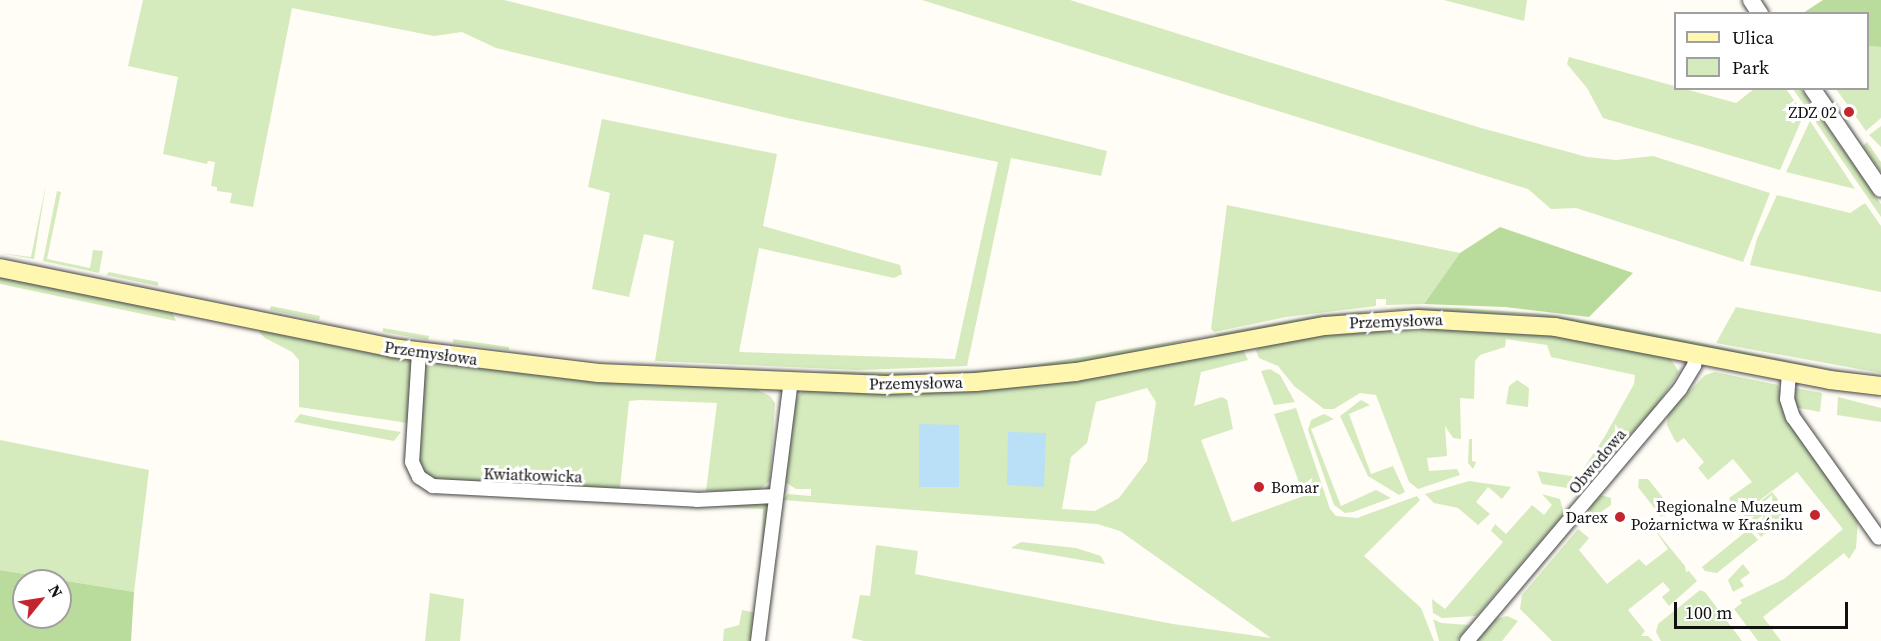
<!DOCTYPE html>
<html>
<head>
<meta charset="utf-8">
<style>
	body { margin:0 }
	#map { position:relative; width:1881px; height:641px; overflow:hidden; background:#fffdf5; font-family:"Source Serif 4",serif }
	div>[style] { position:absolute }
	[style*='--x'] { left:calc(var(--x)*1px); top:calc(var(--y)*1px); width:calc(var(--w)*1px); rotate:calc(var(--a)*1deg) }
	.green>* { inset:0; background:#d5ebbd }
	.forest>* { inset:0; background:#b9dc9c }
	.water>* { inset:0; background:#b9e0f7 }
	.roads { filter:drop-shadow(0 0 2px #444) drop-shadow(0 0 2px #444) }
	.minor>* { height:14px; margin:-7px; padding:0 7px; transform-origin:7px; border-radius:7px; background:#fff }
	.tertiary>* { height:16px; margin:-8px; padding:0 8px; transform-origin:8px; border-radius:8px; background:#fff }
	.secondary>* { height:18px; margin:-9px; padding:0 9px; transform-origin:9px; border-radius:9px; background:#fff6b0 }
	.dots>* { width:16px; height:16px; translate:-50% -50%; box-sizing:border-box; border:3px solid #fff; border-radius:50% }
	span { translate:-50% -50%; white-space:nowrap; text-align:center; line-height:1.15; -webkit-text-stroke:6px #fff; paint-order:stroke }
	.poi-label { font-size:16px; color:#111 }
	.right { translate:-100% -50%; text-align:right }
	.left { translate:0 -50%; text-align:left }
	.street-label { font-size:16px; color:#111 }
	.legend { position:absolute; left:1674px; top:12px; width:195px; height:78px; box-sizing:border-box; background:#fff; border:2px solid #a0a0a0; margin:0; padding:8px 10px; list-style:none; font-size:18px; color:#111 }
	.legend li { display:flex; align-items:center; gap:12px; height:30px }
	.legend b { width:30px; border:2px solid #a0a0a0 }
	.north { position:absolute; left:12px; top:569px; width:60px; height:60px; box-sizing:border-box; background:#fff; border:2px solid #a0a0a0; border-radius:50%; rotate:60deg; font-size:16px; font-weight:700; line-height:24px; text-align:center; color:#111 }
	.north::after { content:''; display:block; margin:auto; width:21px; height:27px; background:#c4262e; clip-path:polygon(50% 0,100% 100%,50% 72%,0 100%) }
	.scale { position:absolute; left:1674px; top:602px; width:174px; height:27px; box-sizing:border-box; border:3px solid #111; border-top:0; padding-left:8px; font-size:18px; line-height:21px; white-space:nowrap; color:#111; -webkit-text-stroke:4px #fff; paint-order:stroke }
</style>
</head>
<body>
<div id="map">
	<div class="green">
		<i style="clip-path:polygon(143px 0,504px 0,1107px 151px,1101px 176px,1011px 158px,967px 366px,859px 370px,655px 361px,674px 241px,644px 234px,629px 297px,592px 289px,610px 193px,588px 187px,602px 119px,777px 154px,763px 226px,900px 265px,902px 274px,894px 278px,759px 248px,739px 352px,955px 359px,998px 162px,787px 118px,496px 48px,462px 32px,434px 36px,292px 8px,253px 207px,230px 203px,232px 193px,217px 191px,217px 187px,211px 186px,215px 162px,208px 161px,207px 164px,163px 154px,178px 77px,128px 66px)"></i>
		<i style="clip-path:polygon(922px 0,1070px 0,1481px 128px,1587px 157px,1616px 160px,1653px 156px,1770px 193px,1743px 262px,1576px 208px,1551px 209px,1528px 189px)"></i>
		<i style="clip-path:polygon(1444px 0,1527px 0,1524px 21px)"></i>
		<i style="clip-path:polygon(1868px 46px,1881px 47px,1881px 118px,1866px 131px,1836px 89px,1868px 88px)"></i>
		<i style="clip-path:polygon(1569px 57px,1736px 103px,1754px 89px,1786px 89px,1804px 114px,1780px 170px,1603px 118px,1587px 88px,1567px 64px)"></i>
		<i style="clip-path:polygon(1793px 89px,1801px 89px,1881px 204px,1881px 217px)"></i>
		<i style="clip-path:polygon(1810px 121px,1855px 189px,1786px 172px)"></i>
		<i style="clip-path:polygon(1881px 126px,1881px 147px,1869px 135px)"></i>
		<i style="clip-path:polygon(1867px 142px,1881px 162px,1881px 172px,1863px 146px)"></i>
		<i style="clip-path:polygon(46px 184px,34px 259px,0 253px,31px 257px)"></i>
		<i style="clip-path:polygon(57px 191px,61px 192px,47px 259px,90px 268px,93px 250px,103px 251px,99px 273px,43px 261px)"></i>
		<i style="clip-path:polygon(1777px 195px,1850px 213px,1865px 203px,1881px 226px,1881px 292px,1750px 265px,1757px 239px)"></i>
		<i style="clip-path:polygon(1227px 205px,1460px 253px,1424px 304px,1386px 305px,1386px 299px,1376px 299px,1376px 306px,1286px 317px,1214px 332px,1211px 329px)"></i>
		<i style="clip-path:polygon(109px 272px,158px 282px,158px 286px,106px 275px)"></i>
		<i style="clip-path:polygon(0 276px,172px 312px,176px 321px,0 284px)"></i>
		<i style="clip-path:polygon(271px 306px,320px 316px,319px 320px,270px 310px)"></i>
		<i style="clip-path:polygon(1736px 307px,1881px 334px,1881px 373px,1716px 343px)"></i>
		<i style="clip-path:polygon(1459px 308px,1544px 314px,1611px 325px,1881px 379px,1532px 315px,1387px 309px)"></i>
		<i style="clip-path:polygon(1375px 310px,1218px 336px,1215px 334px,1314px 316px)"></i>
		<i style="clip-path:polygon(383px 328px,429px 336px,428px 340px,383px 332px)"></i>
		<i style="clip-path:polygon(1432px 328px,1540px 333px,1579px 340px,1670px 358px,1679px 372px,1656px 406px,1588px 482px,1574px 489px,1542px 484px,1537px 471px,1578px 477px,1605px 436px,1634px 384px,1635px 375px,1551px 357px,1547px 345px,1506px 339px,1505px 347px,1480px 355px,1475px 361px,1474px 399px,1460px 398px,1461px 439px,1453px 438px,1445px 426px,1447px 456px,1427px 458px,1429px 471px,1457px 469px,1460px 475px,1418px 489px,1409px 482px,1376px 395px,1360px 393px,1334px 409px,1324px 409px,1294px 386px,1278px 366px,1259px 358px,1256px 351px,1259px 346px,1339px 333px)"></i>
		<i style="clip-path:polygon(262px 331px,409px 361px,412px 364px,408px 423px,299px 407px,299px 360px,292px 352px,265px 338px,259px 332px)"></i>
		<i style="clip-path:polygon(1201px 337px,1085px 362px,983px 373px,881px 376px,809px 371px,936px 373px,1016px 368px)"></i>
		<i style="clip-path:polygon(453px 339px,509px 347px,509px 350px,453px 343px)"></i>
		<i style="clip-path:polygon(evenodd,1243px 349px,1248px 360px,1201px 372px,1194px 406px,1222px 397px,1227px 400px,1233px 429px,1201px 440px,1232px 522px,1304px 496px,1274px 414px,1296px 408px,1330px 509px,1336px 516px,1357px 518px,1417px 496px,1420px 500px,1364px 556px,1421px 608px,1434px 641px,864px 641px,852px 638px,860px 595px,870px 596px,876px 545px,918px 551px,915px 574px,1173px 624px,1271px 638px,1120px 531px,1097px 524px,783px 500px,788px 494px,811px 496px,811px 489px,796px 489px,785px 482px,796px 399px,803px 391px,919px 393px,1061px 383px,1243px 349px,1147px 388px,1156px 402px,1147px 461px,1119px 498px,1095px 511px,1062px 509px,1071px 457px,1087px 443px,1096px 402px,1147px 388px)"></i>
		<i style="clip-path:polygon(433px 362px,561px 378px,754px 388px,770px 396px,775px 403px,770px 481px,756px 492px,706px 491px,717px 403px,640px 400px,629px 401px,620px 488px,452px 485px,430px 480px,416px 462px,423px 366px)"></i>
		<i style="clip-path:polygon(1270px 369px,1280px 375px,1295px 402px,1274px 405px,1261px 371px)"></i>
		<i style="clip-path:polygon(1715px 372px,1778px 385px,1784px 405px,1858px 520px,1856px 548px,1849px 559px,1844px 553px,1763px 617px,1781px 641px,1758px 641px,1734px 609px,1742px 603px,1740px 600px,1784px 579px,1843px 529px,1797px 472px,1739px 516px,1729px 498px,1752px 482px,1733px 459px,1708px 480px,1698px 468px,1704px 462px,1684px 438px,1677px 443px,1674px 439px,1667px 425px,1668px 414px,1705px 375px)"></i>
		<i style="clip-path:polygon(1517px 380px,1529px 388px,1528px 407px,1506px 404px,1509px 386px)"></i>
		<i style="clip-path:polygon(1795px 388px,1822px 393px,1820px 412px,1794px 407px)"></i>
		<i style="clip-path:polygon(1838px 397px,1881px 408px,1881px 422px,1837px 415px)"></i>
		<i style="clip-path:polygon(1361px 400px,1370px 405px,1349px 414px,1371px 474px,1393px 466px,1405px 492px,1399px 495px,1368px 476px,1340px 416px)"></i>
		<i style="clip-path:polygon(300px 414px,328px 420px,401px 432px,394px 441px,294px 422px)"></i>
		<i style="clip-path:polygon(1324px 414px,1334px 419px,1311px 429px,1341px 506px,1376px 490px,1391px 498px,1353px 512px,1345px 513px,1334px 505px,1308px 430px,1311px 420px)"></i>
		<i style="clip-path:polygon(1469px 439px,1472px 439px,1472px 461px,1476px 462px,1473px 469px,1468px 463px)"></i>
		<i style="clip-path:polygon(0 440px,149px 470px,134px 592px,0 570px)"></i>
		<i style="clip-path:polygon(1639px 479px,1648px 479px,1672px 509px,1662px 518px,1638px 487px)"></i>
		<i style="clip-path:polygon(1469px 481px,1511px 487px,1502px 499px,1488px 487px,1476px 502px,1490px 514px,1478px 525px,1458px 508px,1434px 503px,1425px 494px)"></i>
		<i style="clip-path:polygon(1772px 492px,1782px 504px,1782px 518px,1761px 537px,1744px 515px)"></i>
		<i style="clip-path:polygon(1542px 494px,1560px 499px,1564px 514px,1476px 616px,1442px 618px,1433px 613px,1432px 599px,1445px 609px,1503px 542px,1491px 531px,1495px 524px,1506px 534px,1532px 505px,1544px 515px,1552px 505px)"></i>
		<i style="clip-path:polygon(1601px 495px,1611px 498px,1611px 505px,1593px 518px,1589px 508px)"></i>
		<i style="clip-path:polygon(760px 502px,766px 505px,768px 512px,761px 562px,763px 509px,721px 507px)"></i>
		<i style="clip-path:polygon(1652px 526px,1685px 566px,1686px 572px,1689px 571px,1697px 581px,1669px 606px,1662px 597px,1670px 590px,1663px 582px,1628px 610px,1645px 631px,1641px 636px,1648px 636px,1653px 641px,1552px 641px,1520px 609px,1522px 595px,1578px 529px,1589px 538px,1579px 550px,1607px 584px,1639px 559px,1646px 566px,1668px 549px)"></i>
		<i style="clip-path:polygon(1749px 529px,1758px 540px,1717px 573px,1705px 571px,1702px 567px)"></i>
		<i style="clip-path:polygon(1021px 542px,1076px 548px,1101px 556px,1105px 564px,1011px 548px)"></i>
		<i style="clip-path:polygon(1743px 564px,1750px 573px,1740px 580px,1744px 586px,1733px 592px,1728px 580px)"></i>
		<i style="clip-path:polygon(1700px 590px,1705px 592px,1742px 641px,1661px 641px,1656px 632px,1658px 624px)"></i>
		<i style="clip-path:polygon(430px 593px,464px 599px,460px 641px,425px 641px)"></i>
		<i style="clip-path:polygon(742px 610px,756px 613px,752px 641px,723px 641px,724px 629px,739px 625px)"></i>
		<i style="clip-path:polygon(1507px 616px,1518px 621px,1502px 641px,1476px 641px,1493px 620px)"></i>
		<i style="clip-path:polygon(1433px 619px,1441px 623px,1469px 625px,1457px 641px,1439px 641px)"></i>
	</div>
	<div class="forest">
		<i style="clip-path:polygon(1823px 0,1881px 0,1881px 47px,1868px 46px,1868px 14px,1803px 13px)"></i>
		<i style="clip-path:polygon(1500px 227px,1633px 273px,1589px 317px,1505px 307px,1424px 304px,1460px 253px)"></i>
		<i style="clip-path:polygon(evenodd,0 570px,134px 592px,131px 641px,0 641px,0 570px,24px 581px,60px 581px,60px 617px,24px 617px,24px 581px)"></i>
	</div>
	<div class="water">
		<i style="clip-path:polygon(919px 424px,959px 425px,959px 487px,919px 487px)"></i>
		<i style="clip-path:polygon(1008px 432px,1046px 433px,1044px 487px,1007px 485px)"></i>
	</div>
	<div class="roads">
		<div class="minor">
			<i style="--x:419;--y:352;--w:110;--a:93.6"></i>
			<i style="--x:412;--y:462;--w:17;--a:65"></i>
			<i style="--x:419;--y:477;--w:17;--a:33"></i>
			<i style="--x:433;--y:486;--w:264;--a:3"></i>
			<i style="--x:697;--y:500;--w:78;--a:-2.9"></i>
			<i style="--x:1789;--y:372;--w:27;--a:94"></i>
			<i style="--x:1787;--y:399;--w:19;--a:72"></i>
			<i style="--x:1793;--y:417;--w:148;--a:54.6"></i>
			<i style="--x:758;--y:641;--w:263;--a:-82.8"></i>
			<i style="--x:1467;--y:641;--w:330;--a:-49.8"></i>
			<i style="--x:1680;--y:389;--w:27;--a:-59"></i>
			<i style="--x:1694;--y:366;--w:13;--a:-77"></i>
		</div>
		<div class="tertiary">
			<i style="--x:1751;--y:0;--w:17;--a:57"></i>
			<i style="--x:1812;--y:88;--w:122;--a:55.7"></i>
		</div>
		<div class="secondary">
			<i style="--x:0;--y:268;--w:400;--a:11.5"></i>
			<i style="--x:392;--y:348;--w:208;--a:6.9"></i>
			<i style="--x:598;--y:373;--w:288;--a:2.4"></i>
			<i style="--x:886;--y:385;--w:90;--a:-1.9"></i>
			<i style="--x:976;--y:382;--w:100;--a:-5.7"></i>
			<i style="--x:1076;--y:372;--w:253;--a:-10.5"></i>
			<i style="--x:1325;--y:326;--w:93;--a:-4.3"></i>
			<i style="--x:1418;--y:319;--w:137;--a:3.3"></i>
			<i style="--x:1555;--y:327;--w:280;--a:10.9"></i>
			<i style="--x:1830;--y:380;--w:51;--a:6.7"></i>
		</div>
	</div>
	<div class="dots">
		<i style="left:1849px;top:112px;background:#c4262e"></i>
		<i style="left:1259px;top:487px;background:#c4262e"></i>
		<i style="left:1815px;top:515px;background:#c4262e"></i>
		<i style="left:1620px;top:517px;background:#c4262e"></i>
	</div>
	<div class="poi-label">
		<span class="right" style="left:1837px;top:112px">ZDZ 02</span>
		<span class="left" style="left:1271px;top:487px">Bomar</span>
		<span class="right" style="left:1803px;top:515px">Regionalne Muzeum<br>Pożarnictwa w Kraśniku</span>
		<span class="right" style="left:1608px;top:517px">Darex</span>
	</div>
	<div class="street-label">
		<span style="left:1396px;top:321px;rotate:-2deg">Przemysłowa</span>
		<span style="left:431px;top:353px;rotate:8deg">Przemysłowa</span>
		<span style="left:916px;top:383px;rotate:-1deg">Przemysłowa</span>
		<span style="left:1597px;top:461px;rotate:-50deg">Obwodowa</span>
		<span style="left:533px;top:475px;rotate:2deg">Kwiatkowicka</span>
	</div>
	<ul class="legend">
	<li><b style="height:8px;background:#fff6b0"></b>Ulica</li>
	<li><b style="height:16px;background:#d5ebbd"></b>Park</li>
	</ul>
	<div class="north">N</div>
	<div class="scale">100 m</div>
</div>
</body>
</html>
